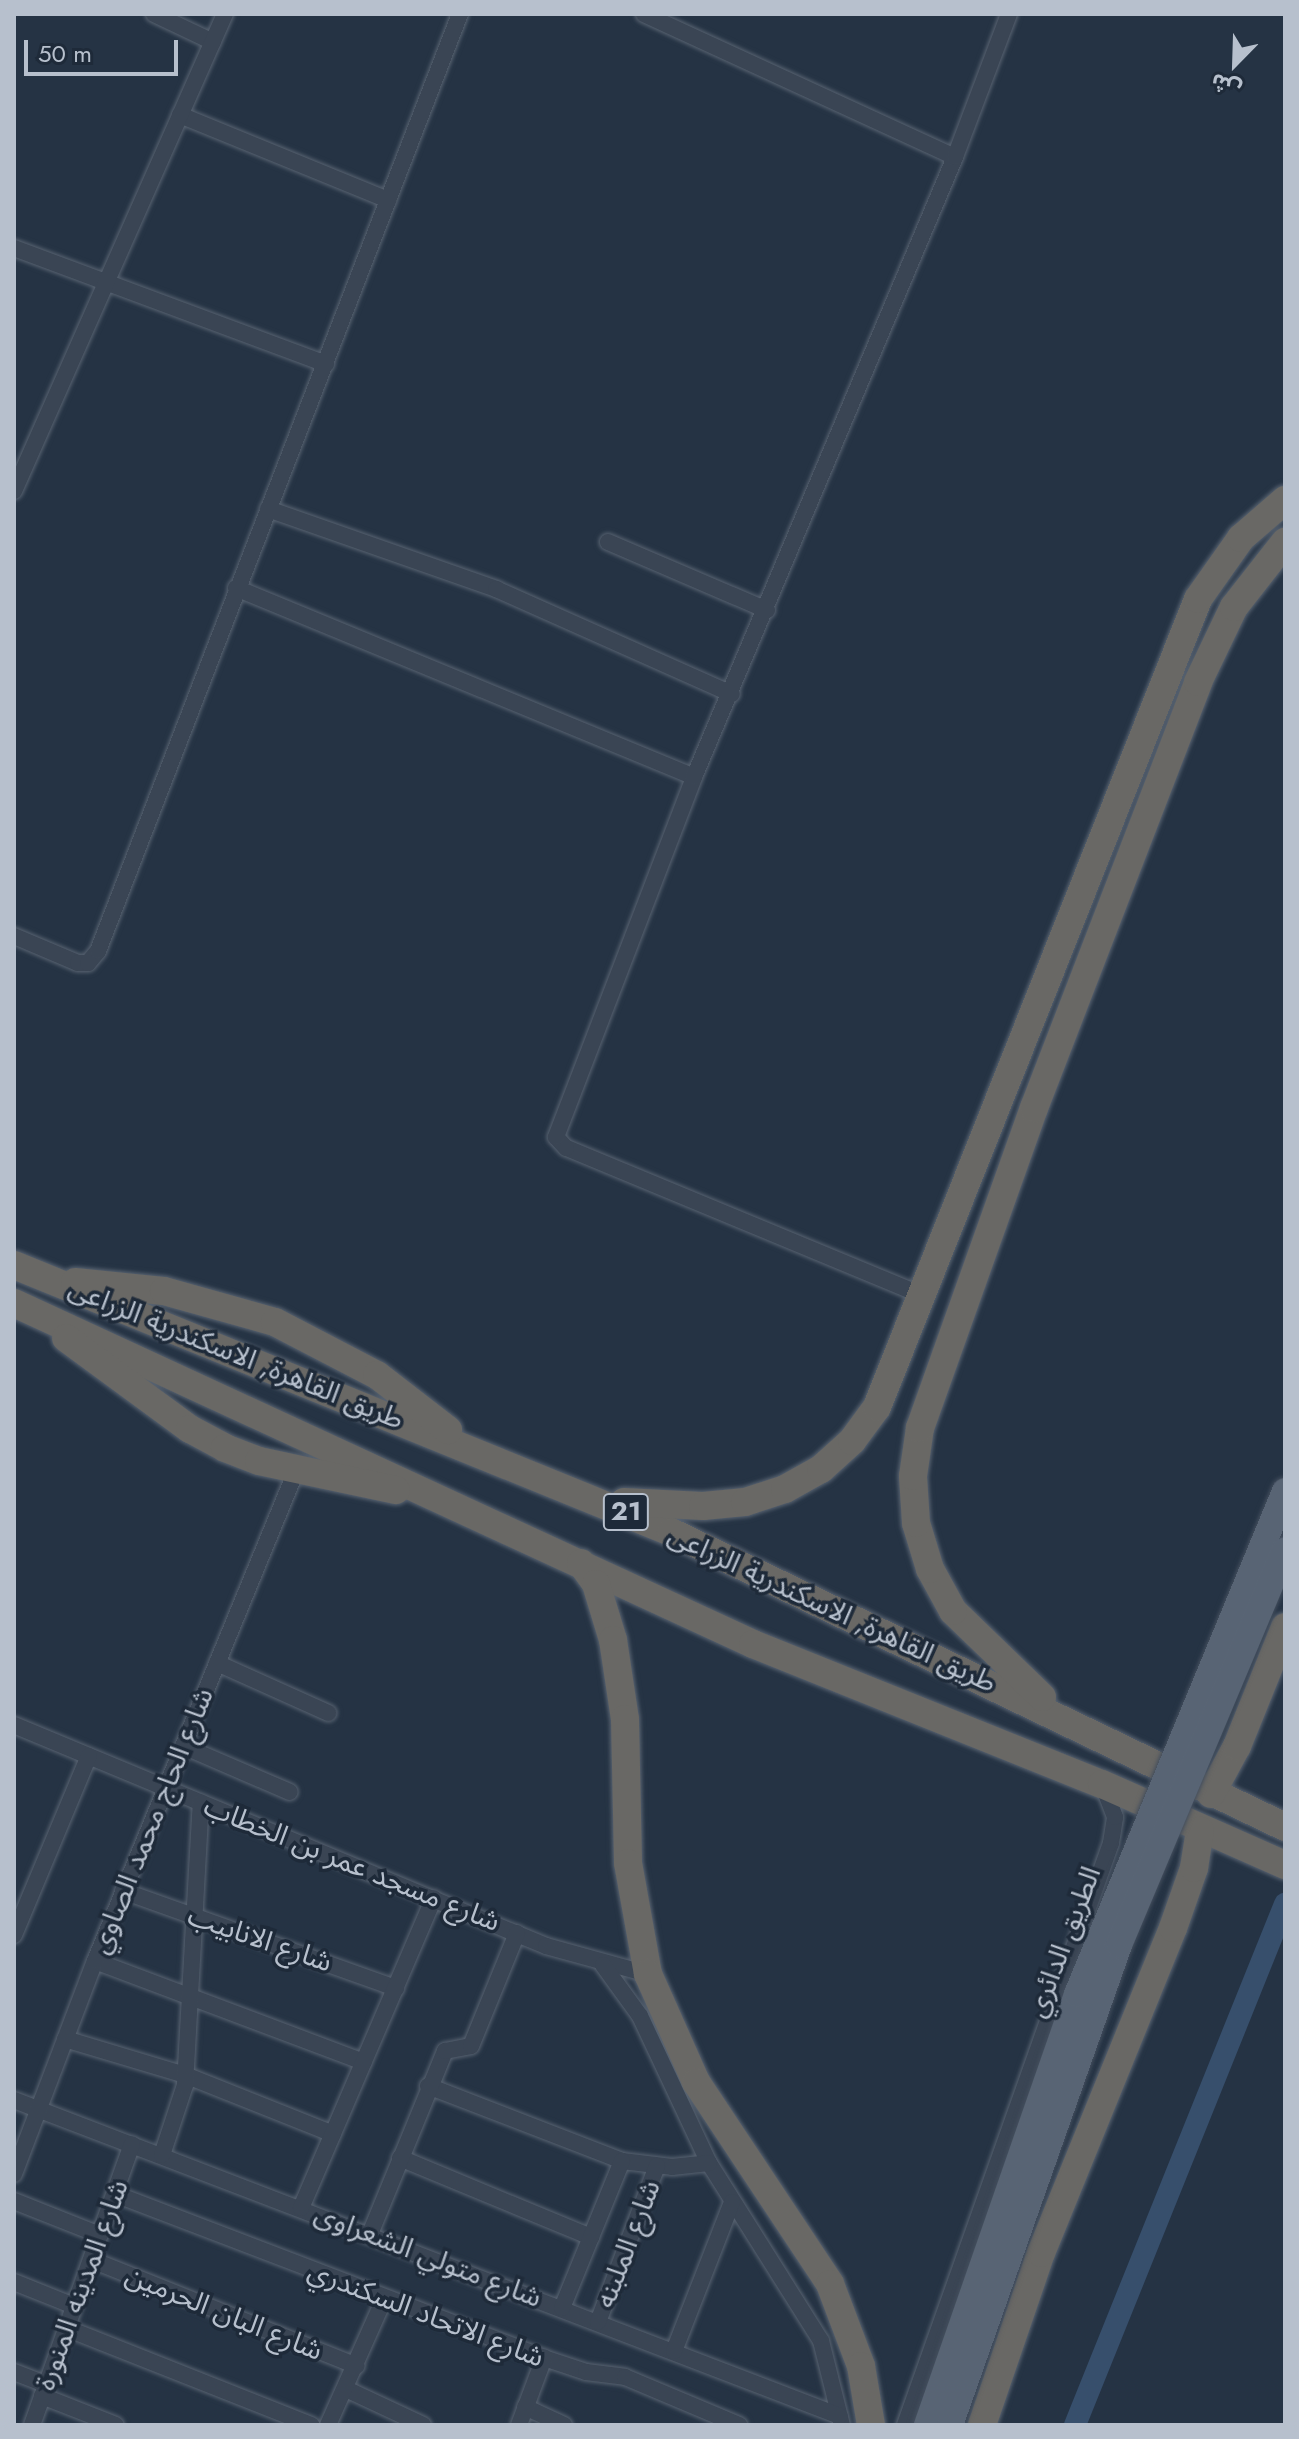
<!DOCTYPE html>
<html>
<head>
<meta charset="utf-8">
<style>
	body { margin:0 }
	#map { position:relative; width:1299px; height:2439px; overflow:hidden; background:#253344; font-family:Jost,"Noto Sans Arabic",sans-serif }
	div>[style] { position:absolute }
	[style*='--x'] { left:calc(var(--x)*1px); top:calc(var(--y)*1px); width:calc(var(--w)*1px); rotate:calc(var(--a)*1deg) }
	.canal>* { height:22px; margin:-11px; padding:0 11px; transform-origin:11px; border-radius:11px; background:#374f6c }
	.roads { filter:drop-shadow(0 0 2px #586371) drop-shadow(0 0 2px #586371) }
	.minor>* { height:16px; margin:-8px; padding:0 8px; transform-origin:8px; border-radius:8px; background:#3a4554 }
	.trunk>* { height:28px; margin:-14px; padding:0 14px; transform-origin:14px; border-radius:14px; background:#696865 }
	.bridges { filter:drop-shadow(0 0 2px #434e5d) drop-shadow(0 0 2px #434e5d) }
	.primary-bridge>* { height:26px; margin:-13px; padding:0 13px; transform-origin:13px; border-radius:13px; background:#586474 }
	span { translate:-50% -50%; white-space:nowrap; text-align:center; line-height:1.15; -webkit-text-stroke:7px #1e2a39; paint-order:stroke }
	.shield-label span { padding:2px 6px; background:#1e2a39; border:2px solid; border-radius:6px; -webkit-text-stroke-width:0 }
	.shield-label { font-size:26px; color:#b7c0cd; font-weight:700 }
	.street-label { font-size:28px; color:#b7c0cd }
	.frame { position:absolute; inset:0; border:16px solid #b7c0cd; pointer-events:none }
	.north { position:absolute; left:1195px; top:24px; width:80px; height:80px; -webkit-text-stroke:6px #1e2a39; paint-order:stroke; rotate:203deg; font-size:22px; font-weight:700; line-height:32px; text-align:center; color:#b7c0cd }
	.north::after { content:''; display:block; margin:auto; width:28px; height:36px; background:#b7c0cd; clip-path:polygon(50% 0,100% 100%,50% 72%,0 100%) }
	.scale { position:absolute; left:24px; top:40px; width:154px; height:36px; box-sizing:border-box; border:4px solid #b7c0cd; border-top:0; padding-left:10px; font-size:24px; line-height:28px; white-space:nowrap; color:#b7c0cd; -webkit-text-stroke:6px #1e2a39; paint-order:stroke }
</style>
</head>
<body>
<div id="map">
	<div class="canal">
		<i style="--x:1075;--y:2425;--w:562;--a:-68.05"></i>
	</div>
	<div class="roads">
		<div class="minor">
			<i style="--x:154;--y:14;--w:65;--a:25.4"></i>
			<i style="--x:644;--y:14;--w:342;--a:24.7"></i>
			<i style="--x:180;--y:115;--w:225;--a:22.2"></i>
			<i style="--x:14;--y:248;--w:333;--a:20.4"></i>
			<i style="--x:14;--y:491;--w:522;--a:-66.14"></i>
			<i style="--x:268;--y:509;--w:242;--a:19.3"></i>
			<i style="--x:496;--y:589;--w:258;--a:24"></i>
			<i style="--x:608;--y:542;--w:173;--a:23.2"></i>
			<i style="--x:236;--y:588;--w:495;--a:22.4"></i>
			<i style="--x:14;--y:936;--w:69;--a:22.9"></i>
			<i style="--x:78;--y:963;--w:10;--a:0"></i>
			<i style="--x:88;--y:963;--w:16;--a:-50"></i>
			<i style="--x:98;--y:951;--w:1004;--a:-68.88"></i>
			<i style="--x:924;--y:1296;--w:387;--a:-157.5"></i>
			<i style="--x:566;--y:1148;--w:15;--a:-132"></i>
			<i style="--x:556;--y:1137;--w:386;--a:-69"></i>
			<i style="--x:694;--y:777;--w:673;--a:-67.17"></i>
			<i style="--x:955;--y:157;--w:153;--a:-69.3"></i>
			<i style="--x:217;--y:1663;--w:122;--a:24.2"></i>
			<i style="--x:14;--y:1725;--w:576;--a:22.56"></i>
			<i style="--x:546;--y:1946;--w:106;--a:15.4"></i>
			<i style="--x:183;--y:1746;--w:116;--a:23.3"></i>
			<i style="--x:123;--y:1891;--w:290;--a:19.6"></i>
			<i style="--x:14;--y:1935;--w:194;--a:-67.3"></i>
			<i style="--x:95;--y:1961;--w:287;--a:20.6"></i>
			<i style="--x:603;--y:1965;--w:63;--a:54"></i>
			<i style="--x:640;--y:2016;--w:162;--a:64.9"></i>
			<i style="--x:709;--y:2163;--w:210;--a:57.8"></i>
			<i style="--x:821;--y:2341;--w:87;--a:76"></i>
			<i style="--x:65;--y:2039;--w:125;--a:16.7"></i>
			<i style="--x:185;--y:2075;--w:159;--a:21.7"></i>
			<i style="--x:428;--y:2086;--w:208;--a:21.1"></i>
			<i style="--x:622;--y:2161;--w:50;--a:6.8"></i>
			<i style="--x:672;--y:2167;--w:37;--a:-6"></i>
			<i style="--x:14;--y:2100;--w:884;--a:20.94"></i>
			<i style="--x:162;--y:2155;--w:74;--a:-71.8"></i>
			<i style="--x:185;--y:2085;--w:283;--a:-86.8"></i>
			<i style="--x:400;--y:2158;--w:207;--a:22.5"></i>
			<i style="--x:14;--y:2174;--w:228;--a:-69.2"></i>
			<i style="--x:95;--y:1961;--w:530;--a:-67.7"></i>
			<i style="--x:115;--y:2194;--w:459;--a:20.9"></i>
			<i style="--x:544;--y:2358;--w:44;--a:18.4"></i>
			<i style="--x:586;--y:2372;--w:39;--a:7"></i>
			<i style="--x:625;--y:2377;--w:124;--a:22.8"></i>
			<i style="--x:14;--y:2201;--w:92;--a:21.6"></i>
			<i style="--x:301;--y:2208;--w:337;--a:-66.8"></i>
			<i style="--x:370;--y:2234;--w:198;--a:-67.7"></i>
			<i style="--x:445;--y:2051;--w:26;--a:-11"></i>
			<i style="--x:471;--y:2046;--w:122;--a:-67.8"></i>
			<i style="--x:92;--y:2260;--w:285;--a:21.8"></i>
			<i style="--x:14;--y:2282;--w:65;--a:21.8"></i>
			<i style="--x:562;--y:2308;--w:159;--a:-67.8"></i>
			<i style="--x:598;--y:2322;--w:167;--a:-69.3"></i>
			<i style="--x:66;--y:2328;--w:264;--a:21.6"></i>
			<i style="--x:674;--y:2351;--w:160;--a:-68.7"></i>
			<i style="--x:14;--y:2372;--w:34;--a:21"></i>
			<i style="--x:346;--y:2389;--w:85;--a:25.1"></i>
			<i style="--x:42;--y:2396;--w:79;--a:21.4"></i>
			<i style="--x:525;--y:2407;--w:43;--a:24.8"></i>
			<i style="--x:32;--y:2425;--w:298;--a:-70.4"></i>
			<i style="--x:328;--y:2425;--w:138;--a:-66"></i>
			<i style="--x:519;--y:2425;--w:72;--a:-69.5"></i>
			<i style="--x:905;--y:2425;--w:617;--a:-70.51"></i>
			<i style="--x:1111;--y:1843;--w:26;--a:-81"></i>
			<i style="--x:1115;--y:1817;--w:33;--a:-111"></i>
		</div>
		<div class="trunk">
			<i style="--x:14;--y:1265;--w:709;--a:22.12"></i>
			<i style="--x:671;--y:1532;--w:681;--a:25.66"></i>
			<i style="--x:75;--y:1282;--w:89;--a:5.8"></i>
			<i style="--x:164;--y:1291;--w:115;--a:15.6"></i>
			<i style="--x:275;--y:1322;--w:115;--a:27.5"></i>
			<i style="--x:377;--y:1375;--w:90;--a:37.8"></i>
			<i style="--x:14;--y:1303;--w:814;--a:24.77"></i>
			<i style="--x:753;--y:1644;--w:376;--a:21.9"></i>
			<i style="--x:1102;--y:1784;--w:200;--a:23.9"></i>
			<i style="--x:66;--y:1338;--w:154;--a:36.3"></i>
			<i style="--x:190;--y:1429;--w:40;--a:28"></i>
			<i style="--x:225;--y:1448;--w:36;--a:21"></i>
			<i style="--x:259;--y:1461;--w:140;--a:12"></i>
			<i style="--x:624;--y:1502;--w:79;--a:2.9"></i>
			<i style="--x:703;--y:1506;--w:42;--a:-5.4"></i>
			<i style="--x:745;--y:1502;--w:42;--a:-18"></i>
			<i style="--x:785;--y:1489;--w:41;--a:-29.1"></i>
			<i style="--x:821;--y:1469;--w:42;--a:-42.1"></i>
			<i style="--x:852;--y:1441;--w:42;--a:-53.7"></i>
			<i style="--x:877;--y:1407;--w:869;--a:-68.33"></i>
			<i style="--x:1198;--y:599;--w:75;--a:-54.8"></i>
			<i style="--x:1241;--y:538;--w:58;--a:-40.8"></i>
			<i style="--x:581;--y:1563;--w:26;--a:54"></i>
			<i style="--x:596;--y:1584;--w:59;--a:73.1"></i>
			<i style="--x:613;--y:1640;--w:80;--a:81.4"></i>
			<i style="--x:625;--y:1719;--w:144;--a:88.8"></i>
			<i style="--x:628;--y:1863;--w:113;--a:79.8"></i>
			<i style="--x:648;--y:1974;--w:118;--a:66"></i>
			<i style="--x:696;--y:2082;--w:242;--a:56.4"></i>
			<i style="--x:830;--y:2284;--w:88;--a:69.3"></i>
			<i style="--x:861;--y:2366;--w:60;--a:80.4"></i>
			<i style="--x:1042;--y:1697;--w:124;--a:-136"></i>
			<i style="--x:953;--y:1611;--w:48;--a:-118.7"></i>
			<i style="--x:930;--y:1569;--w:48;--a:-106.9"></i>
			<i style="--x:916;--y:1523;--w:47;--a:-93.7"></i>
			<i style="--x:913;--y:1476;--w:49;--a:-81.7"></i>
			<i style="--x:920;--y:1428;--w:340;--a:-70.4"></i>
			<i style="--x:1034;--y:1108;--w:456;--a:-68.9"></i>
			<i style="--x:1198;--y:682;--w:83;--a:-64.4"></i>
			<i style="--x:1234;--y:607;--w:83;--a:-51.9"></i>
			<i style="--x:1211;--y:1794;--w:55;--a:-61.6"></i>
			<i style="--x:1237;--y:1746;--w:128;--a:-68"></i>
			<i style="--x:982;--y:2425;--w:182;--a:-71.1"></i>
			<i style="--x:1041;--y:2253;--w:351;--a:-67.9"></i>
			<i style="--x:1173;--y:1928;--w:64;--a:-70.7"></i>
			<i style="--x:1194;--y:1868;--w:38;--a:-81"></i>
		</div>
	</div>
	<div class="bridges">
		<div class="primary-bridge">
			<i style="--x:927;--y:2425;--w:456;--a:-70.8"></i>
			<i style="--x:1077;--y:1994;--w:544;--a:-67.53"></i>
			<i style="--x:950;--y:2425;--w:509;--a:-70.6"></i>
			<i style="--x:1119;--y:1945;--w:428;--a:-67.2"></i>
		</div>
	</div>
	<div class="shield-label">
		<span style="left:626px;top:1512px">21</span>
	</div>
	<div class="street-label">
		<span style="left:236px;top:1354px;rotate:22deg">طريق القاهرة, الاسكندرية الزراعى</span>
		<span style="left:832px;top:1609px;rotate:25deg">طريق القاهرة, الاسكندرية الزراعى</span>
		<span style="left:152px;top:1821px;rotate:-68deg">شارع الحاج محمد الصاوي</span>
		<span style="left:352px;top:1864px;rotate:22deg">شارع مسجد عمر بن الخطاب</span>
		<span style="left:260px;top:1939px;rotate:19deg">شارع الانابيب</span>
		<span style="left:1064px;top:1942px;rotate:-69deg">الطريق الدائري</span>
		<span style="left:628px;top:2244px;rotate:-69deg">شارع الملبنه</span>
		<span style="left:428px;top:2256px;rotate:21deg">شارع متولي الشعراوى</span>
		<span style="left:82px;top:2285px;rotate:-70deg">شارع المدينه المنورة</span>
		<span style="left:224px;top:2313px;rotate:22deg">شارع البان الحرمين</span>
		<span style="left:426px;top:2314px;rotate:21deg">شارع الاتحاد السكندري</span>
	</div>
	<div class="frame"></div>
	<div class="north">ش</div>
	<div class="scale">50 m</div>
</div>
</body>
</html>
